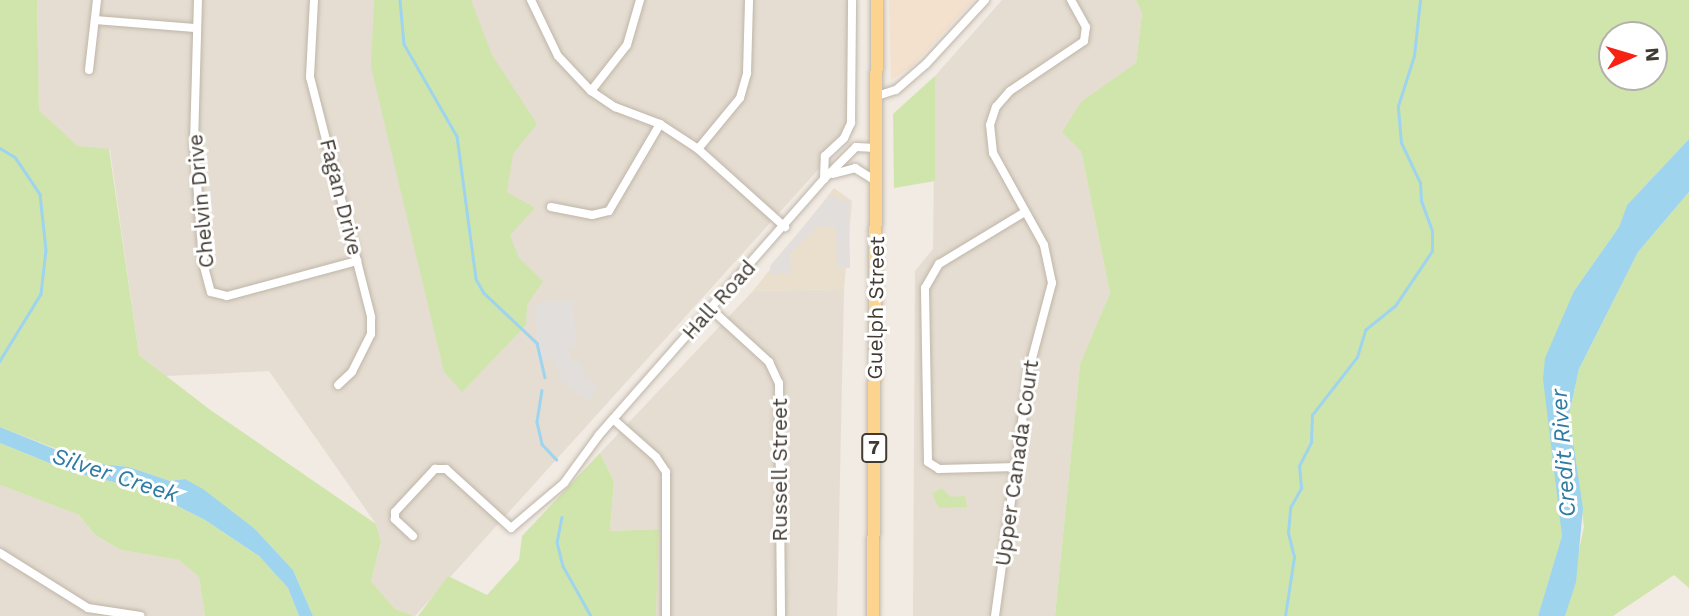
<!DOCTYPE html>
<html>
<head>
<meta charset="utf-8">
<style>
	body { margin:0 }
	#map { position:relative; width:1689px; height:616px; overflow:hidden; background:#f1ebe3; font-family:"Work Sans",sans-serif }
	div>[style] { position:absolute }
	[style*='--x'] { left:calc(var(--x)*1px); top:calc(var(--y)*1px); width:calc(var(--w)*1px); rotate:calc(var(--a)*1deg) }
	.residential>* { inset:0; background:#e5ddd1 }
	.commercial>* { inset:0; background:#f3e0cd }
	.education>* { inset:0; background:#eadfcc }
	.green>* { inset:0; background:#d0e5ab }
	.parking>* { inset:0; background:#e1dedb }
	.water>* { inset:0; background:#9fd4ee }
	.stream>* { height:2.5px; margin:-1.25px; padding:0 1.25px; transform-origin:1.25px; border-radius:1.25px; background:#9fd4ee }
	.roads { filter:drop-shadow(0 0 2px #bfb5a9) drop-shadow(0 0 2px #bfb5a9) }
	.minor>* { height:8px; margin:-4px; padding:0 4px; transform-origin:4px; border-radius:4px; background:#fff }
	.primary>* { height:12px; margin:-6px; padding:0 6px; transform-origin:6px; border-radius:6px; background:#fcd490 }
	span { translate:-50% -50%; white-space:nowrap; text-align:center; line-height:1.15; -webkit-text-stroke:6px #fff; paint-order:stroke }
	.shield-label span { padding:2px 5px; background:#fff; border:2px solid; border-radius:5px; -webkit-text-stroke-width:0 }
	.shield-label { font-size:19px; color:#423b33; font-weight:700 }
	.street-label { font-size:21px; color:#423b33 }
	.water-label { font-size:23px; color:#2e7ba3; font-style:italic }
	.north { position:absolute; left:1598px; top:21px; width:70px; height:70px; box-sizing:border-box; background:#fff; border:2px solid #b3b1ad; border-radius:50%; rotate:86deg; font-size:19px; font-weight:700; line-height:28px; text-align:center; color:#423b33 }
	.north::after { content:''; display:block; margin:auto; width:24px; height:32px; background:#f62315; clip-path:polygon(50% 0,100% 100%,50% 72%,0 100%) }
</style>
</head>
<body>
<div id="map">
	<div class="residential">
		<i style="clip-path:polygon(37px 0,854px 0,854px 130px,415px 616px,395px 609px,371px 581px,381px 543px,376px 524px,269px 371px,166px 376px,139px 355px,110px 150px,78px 146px,39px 110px)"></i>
		<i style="clip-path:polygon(1002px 0,1136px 0,1142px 13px,1136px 63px,1125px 73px,1081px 151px,1110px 293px,1080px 364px,1055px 616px,913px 616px,915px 271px,933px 249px,935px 76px)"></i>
		<i style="clip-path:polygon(844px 289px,837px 616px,656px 616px,659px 529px,610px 531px,614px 481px,600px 453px,753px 291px)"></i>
		<i style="clip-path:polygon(0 485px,79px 515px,95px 535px,121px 550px,179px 560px,199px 577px,205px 616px,0 616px)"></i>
	</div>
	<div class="commercial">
		<i style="clip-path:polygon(889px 0,974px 0,910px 68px,891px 80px)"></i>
	</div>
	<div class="education">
		<i style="clip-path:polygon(834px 188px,852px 201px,844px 289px,753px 291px)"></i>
	</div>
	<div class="green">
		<i style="clip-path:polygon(0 0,37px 0,39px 110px,78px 146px,109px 149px,139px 355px,209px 409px,376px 524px,381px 542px,371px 581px,395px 609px,415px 616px,313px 616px,293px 570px,255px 529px,185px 479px,170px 481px,129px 467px,101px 466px,0 427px)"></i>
		<i style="clip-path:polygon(374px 0,471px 0,492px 55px,537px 124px,513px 154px,507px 192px,535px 208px,510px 235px,519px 258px,543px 281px,527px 305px,526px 325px,462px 392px,444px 372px,371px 67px)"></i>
		<i style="clip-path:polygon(evenodd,1136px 0,1689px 0,1689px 139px,1627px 205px,1619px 227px,1574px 291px,1559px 487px,1562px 537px,1538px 616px,1055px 616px,1080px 364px,1110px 293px,1081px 151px,1062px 132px,1081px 102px,1136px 63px,1142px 13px,1136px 0,1612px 35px,1654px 35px,1654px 77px,1612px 77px,1612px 35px)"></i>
		<i style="clip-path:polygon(935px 76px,935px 181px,894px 188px,893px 114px)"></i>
		<i style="clip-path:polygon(1689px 192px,1689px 588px,1674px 575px,1613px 616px,1565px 616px,1584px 527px,1569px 415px,1579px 369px,1638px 252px)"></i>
		<i style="clip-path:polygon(0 443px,69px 471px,146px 490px,205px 520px,259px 556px,288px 588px,299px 616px,205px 616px,199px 577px,179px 560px,121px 550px,95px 535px,79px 515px,0 485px)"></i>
		<i style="clip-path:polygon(600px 453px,614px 481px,610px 531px,659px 529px,656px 616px,418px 616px,448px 576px,487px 595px,519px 560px,522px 536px)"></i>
		<i style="clip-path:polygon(941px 488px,951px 497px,965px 496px,967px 507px,939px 508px,932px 494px)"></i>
	</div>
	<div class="parking">
		<i style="clip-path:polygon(831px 194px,840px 201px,849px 200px,850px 268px,837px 268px,836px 227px,817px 226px,790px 254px,791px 273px,771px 275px,770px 266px)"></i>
		<i style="clip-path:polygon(573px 300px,576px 348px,569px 349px,571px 364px,575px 360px,586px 370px,583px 376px,598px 388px,588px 401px,558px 377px,563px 371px,555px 370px,554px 359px,538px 360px,534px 303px)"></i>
	</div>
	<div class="water">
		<i style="clip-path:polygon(1689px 139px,1689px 192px,1638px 252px,1579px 369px,1569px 415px,1583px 508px,1576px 582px,1565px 616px,1538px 616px,1562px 536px,1543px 379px,1545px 358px,1574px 291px,1619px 227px,1627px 205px)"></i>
		<i style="clip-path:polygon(0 427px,89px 463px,129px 467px,170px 481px,185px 479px,203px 489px,255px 529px,293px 570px,313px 616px,299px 616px,288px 588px,259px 556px,205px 520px,146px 490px,69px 471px,0 443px)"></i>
	</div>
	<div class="stream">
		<i style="--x:400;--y:0;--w:44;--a:84.8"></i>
		<i style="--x:404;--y:44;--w:106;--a:60.1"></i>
		<i style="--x:457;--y:136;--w:144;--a:82.4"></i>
		<i style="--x:476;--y:279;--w:16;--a:60"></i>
		<i style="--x:484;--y:293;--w:73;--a:43.3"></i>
		<i style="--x:537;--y:343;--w:35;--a:77"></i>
		<i style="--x:0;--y:148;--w:17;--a:31"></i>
		<i style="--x:15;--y:157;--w:45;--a:56"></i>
		<i style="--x:40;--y:194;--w:56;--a:83.9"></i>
		<i style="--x:46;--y:250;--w:44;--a:96.5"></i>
		<i style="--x:41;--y:294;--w:79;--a:121.5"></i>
		<i style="--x:542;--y:390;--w:32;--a:99"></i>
		<i style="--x:537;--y:422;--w:23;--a:77"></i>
		<i style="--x:542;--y:444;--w:21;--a:47"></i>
		<i style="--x:562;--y:517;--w:25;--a:101"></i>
		<i style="--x:557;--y:542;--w:25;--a:76"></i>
		<i style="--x:563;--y:566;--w:57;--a:60.8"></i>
		<i style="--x:1285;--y:616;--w:60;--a:-81.3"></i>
		<i style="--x:1294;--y:557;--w:25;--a:-104"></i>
		<i style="--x:1288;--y:533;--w:25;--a:-85"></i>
		<i style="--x:1290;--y:508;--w:23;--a:-61"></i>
		<i style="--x:1301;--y:488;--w:22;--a:-95"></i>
		<i style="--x:1299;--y:466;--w:27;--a:-63"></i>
		<i style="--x:1311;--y:442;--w:27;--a:-88"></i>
		<i style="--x:1312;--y:415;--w:73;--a:-52.2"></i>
		<i style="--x:1357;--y:357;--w:28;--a:-73"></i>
		<i style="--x:1365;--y:330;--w:38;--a:-39"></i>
		<i style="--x:1395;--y:306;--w:66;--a:-56.1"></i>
		<i style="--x:1432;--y:251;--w:20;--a:-90"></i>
		<i style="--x:1432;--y:231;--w:32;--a:-110"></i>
		<i style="--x:1421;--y:201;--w:18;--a:-93"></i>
		<i style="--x:1420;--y:183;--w:44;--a:-115.4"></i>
		<i style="--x:1401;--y:143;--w:37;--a:-95"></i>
		<i style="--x:1398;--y:106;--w:52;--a:-72.3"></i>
		<i style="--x:1414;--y:56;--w:56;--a:-83.9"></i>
	</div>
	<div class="roads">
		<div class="minor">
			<i style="--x:198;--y:0;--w:142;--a:91.6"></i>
			<i style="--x:194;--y:142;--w:121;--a:85.7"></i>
			<i style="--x:203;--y:263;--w:30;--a:75"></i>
			<i style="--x:211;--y:292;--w:16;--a:14"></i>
			<i style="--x:227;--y:296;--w:135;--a:-15.1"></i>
			<i style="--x:314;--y:0;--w:77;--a:93"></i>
			<i style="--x:310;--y:77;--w:248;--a:75.7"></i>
			<i style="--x:371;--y:317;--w:17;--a:90"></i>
			<i style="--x:371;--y:334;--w:42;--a:116.6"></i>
			<i style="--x:352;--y:372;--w:19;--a:137"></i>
			<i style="--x:531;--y:0;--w:62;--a:64.3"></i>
			<i style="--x:558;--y:56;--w:48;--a:46.7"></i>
			<i style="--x:591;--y:91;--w:29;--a:34"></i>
			<i style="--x:615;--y:107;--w:48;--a:20.7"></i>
			<i style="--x:660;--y:124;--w:45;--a:33.3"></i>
			<i style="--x:698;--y:149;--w:117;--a:41.9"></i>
			<i style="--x:95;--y:20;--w:100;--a:4.6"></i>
			<i style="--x:89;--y:70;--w:70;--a:-83.5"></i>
			<i style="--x:591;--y:91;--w:58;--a:-52"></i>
			<i style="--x:627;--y:45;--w:47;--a:-73.9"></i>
			<i style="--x:877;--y:96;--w:20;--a:-18"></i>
			<i style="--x:896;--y:90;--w:40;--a:-41"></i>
			<i style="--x:926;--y:64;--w:87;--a:-47.3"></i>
			<i style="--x:698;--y:149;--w:66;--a:-50.5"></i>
			<i style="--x:740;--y:98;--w:26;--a:-74"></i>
			<i style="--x:747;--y:73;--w:73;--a:-88.4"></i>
			<i style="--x:833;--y:174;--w:23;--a:-15"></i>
			<i style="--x:855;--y:168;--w:26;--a:32"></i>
			<i style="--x:824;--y:179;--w:23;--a:-88"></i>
			<i style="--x:825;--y:156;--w:26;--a:-43"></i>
			<i style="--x:844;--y:138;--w:17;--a:-65"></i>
			<i style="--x:851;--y:123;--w:123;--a:-89.5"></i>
			<i style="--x:551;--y:207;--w:42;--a:11"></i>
			<i style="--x:592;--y:215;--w:17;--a:-13"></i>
			<i style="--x:609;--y:211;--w:101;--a:-59.6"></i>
			<i style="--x:711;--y:309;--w:79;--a:42.4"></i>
			<i style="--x:769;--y:362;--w:23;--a:65"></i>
			<i style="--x:779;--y:383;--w:233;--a:89.5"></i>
			<i style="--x:613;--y:419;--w:57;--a:41.5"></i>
			<i style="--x:656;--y:457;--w:18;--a:56"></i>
			<i style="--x:666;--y:472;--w:144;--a:90"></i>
			<i style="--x:1017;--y:467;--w:78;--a:178.5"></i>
			<i style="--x:939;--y:469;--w:13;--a:-148"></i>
			<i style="--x:928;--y:462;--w:174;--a:-91"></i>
			<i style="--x:925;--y:288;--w:28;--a:-60"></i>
			<i style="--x:939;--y:264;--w:100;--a:-31.2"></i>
			<i style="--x:413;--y:536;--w:25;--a:-137"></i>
			<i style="--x:395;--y:519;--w:7;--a:-90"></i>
			<i style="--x:395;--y:512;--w:59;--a:-47.1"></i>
			<i style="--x:435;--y:469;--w:11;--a:0"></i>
			<i style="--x:446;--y:469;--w:88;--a:42.2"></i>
			<i style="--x:511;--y:528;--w:70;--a:-40.3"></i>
			<i style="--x:564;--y:483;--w:59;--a:-53.9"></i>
			<i style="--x:599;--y:435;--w:341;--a:-48.7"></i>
			<i style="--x:824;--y:179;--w:45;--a:-45"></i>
			<i style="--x:856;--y:147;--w:20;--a:3"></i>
			<i style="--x:0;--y:553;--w:104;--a:32"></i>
			<i style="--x:88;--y:608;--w:53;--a:8.7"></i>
			<i style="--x:995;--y:616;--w:248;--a:-82.1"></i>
			<i style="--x:1029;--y:370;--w:90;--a:-75.2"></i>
			<i style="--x:1052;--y:283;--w:39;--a:-102"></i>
			<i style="--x:1044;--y:245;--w:105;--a:-119"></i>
			<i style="--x:993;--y:153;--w:28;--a:-96"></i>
			<i style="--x:990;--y:125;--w:19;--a:-72"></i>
			<i style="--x:996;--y:107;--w:21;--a:-49"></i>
			<i style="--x:1010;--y:91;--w:89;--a:-34"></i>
			<i style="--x:1084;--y:41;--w:14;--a:-82"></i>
			<i style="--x:1086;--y:27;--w:31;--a:-119"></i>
		</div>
		<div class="primary">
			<i style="--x:873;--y:616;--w:616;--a:-89.63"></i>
		</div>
	</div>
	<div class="shield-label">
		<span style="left:874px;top:448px">7</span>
	</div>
	<div class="street-label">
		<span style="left:341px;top:197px;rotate:76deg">Fagan Drive</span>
		<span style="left:201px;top:201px;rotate:-95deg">Chelvin Drive</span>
		<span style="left:719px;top:300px;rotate:-48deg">Hall Road</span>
		<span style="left:876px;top:308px;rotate:-89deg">Guelph Street</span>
		<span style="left:1017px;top:463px;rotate:-82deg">Upper Canada Court</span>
		<span style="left:780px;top:470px;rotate:-90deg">Russell Street</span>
	</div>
	<div class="water-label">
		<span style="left:1564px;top:453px;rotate:-94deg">Credit River</span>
		<span style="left:115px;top:476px;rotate:18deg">Silver Creek</span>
	</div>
	<div class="north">N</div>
</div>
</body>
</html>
